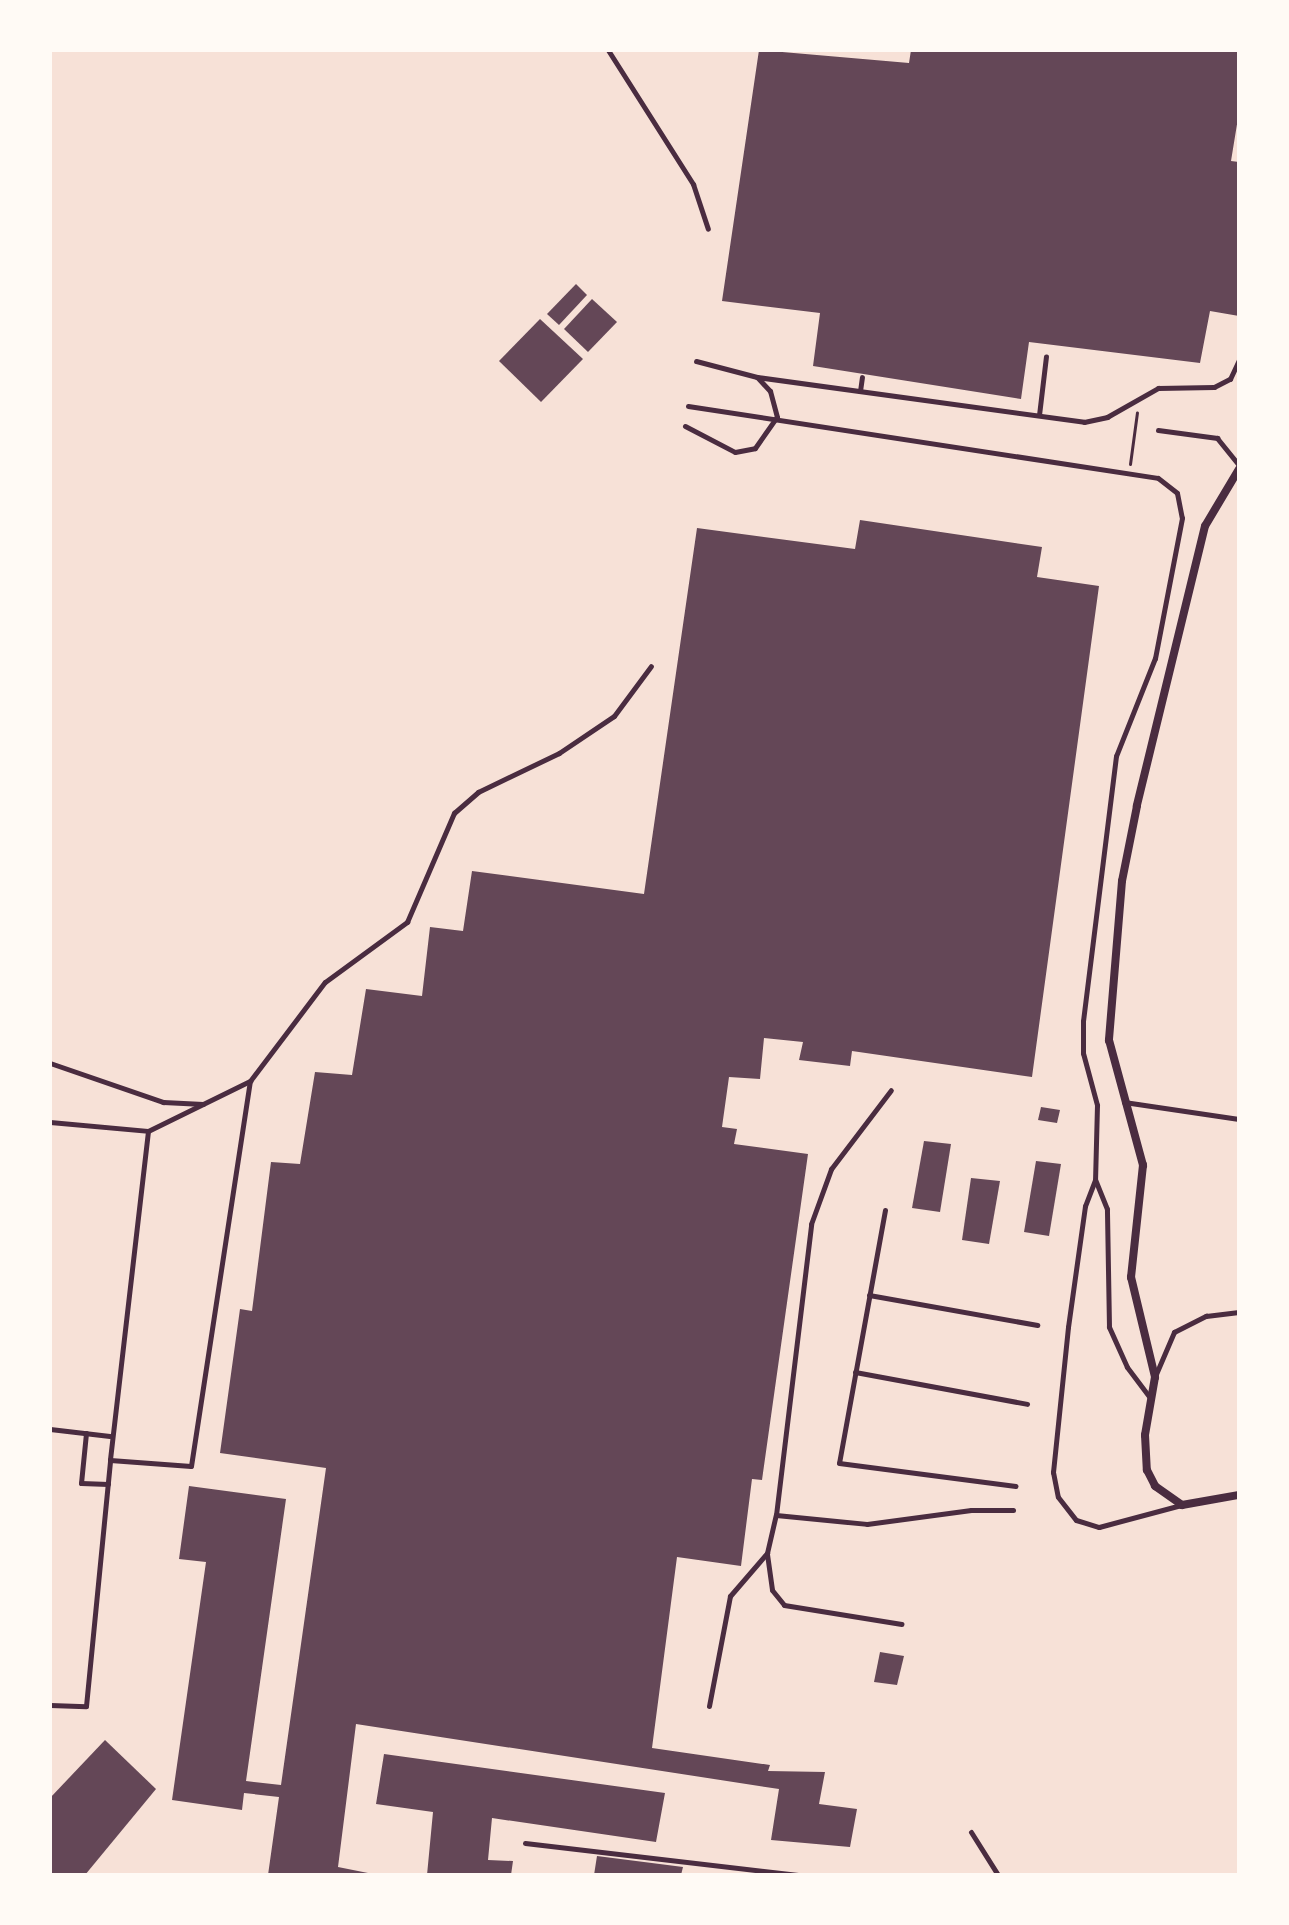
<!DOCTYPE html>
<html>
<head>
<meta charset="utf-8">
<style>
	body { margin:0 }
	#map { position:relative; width:1289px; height:1925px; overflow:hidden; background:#f7e1d7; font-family:"Archivo Narrow",sans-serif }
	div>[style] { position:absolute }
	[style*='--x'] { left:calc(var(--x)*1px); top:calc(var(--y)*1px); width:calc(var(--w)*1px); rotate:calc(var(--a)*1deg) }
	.building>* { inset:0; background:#644757 }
	.path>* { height:3px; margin:-1.5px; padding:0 1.5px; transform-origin:1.5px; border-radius:1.5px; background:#4a2c40 }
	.service>* { height:5px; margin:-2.5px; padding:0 2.5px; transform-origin:2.5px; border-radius:2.5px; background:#4a2c40 }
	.minor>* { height:8px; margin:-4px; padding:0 4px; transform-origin:4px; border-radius:4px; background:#4a2c40 }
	span { translate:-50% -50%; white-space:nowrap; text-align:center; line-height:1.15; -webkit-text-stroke:8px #fffaf5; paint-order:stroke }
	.frame { position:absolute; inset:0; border:52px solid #fffaf5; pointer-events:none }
</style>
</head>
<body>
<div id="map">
	<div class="building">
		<i style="clip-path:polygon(759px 50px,909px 63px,911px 50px,1239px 50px,1239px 112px,1231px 161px,1239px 162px,1239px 316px,1210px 311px,1200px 363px,1029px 342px,1021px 399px,813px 366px,820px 313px,722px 301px)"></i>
		<i style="clip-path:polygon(576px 284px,587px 295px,559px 325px,547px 314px)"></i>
		<i style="clip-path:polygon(592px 299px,617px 322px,588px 352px,564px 329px)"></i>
		<i style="clip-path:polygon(540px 319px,583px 359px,541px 402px,499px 361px)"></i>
		<i style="clip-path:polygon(860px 520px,1042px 547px,1037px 577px,1099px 586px,1032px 1077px,852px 1051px,850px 1066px,799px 1060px,803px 1042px,764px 1038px,760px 1079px,729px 1077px,722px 1127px,737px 1129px,734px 1144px,808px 1154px,762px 1480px,752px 1479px,741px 1566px,677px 1557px,652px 1748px,770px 1765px,768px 1771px,825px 1772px,819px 1804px,857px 1809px,850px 1847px,771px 1840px,779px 1789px,356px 1724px,338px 1867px,378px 1875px,268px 1875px,279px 1797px,244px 1793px,242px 1810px,172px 1800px,206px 1562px,179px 1559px,189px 1486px,286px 1499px,246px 1781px,281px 1785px,326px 1468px,220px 1453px,240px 1309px,252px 1311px,271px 1162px,300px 1164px,315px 1072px,352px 1075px,366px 989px,422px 996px,430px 927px,463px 931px,472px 871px,644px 894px,697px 528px,855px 549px)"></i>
		<i style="clip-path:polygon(1041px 1107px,1060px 1110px,1057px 1123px,1038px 1120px)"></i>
		<i style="clip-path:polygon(924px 1141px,951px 1144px,940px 1212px,912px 1208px)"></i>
		<i style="clip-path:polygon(1036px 1161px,1061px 1164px,1049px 1236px,1024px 1232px)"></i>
		<i style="clip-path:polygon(971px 1178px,1000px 1181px,989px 1244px,962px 1240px)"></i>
		<i style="clip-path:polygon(880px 1652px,904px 1656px,897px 1685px,874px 1682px)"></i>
		<i style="clip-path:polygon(105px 1740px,156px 1789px,85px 1875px,50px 1875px,50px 1798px)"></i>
		<i style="clip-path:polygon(384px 1754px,665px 1793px,656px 1842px,492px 1818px,488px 1860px,513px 1861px,511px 1875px,427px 1875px,433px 1812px,376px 1804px)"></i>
		<i style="clip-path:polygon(597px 1856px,683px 1867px,681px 1875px,594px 1875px)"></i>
	</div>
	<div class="path">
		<i style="--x:1130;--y:464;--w:52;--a:-82.3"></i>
	</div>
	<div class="service">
		<i style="--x:608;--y:50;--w:159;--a:57.6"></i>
		<i style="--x:693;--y:184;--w:47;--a:71.6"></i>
		<i style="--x:757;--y:377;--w:330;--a:7.8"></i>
		<i style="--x:1084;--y:422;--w:24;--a:-12"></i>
		<i style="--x:1107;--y:417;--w:59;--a:-29.6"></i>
		<i style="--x:1158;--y:388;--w:56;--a:-1"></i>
		<i style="--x:1214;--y:387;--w:18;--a:-27"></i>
		<i style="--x:1230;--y:379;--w:21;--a:-65"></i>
		<i style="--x:860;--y:391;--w:14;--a:-82"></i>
		<i style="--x:688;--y:406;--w:475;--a:8.7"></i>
		<i style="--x:1158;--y:478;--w:24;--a:38"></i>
		<i style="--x:1177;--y:493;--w:25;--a:79"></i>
		<i style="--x:1182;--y:518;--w:143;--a:100.9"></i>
		<i style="--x:1155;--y:658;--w:105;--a:111.7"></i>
		<i style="--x:1116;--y:756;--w:267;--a:97.1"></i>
		<i style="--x:1083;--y:1021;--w:32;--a:90"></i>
		<i style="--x:1083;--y:1053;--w:54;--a:74.9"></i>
		<i style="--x:1097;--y:1105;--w:75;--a:91.5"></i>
		<i style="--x:1039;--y:415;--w:59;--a:-83.2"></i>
		<i style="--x:685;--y:426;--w:56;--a:27.5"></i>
		<i style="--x:735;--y:452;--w:20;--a:-11"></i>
		<i style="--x:755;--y:448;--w:38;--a:-55"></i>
		<i style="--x:777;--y:417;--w:27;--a:-105"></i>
		<i style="--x:770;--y:391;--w:19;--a:-133"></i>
		<i style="--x:757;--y:377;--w:63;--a:-165.3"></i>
		<i style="--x:1158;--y:430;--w:60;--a:7.7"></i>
		<i style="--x:1217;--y:438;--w:35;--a:51"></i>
		<i style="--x:50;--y:1063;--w:120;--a:19"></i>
		<i style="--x:163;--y:1102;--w:40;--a:2.9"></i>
		<i style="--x:1124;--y:1102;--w:116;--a:8.4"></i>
		<i style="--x:50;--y:1122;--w:98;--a:5.2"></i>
		<i style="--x:148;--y:1131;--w:114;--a:-26.1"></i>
		<i style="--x:250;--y:1081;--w:124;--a:-52.9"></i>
		<i style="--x:325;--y:982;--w:102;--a:-36.2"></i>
		<i style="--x:407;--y:922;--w:119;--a:-66.7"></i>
		<i style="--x:454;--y:813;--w:32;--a:-41"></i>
		<i style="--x:478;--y:792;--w:90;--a:-25.7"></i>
		<i style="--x:559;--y:753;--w:66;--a:-33.9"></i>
		<i style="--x:614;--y:716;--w:62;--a:-53.5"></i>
		<i style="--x:148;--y:1131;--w:331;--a:96.6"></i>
		<i style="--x:110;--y:1460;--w:81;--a:4.2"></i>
		<i style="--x:191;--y:1466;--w:389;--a:-81.3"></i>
		<i style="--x:885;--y:1210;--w:257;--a:100.3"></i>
		<i style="--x:839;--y:1463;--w:178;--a:7.4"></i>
		<i style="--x:869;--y:1295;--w:171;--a:10.1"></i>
		<i style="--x:855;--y:1372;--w:175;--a:10.5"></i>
		<i style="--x:1156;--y:1374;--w:46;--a:-66.8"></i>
		<i style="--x:1174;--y:1332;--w:36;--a:-27"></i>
		<i style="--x:1206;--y:1316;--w:33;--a:-7"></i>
		<i style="--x:1151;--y:1399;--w:40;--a:-127"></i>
		<i style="--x:1127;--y:1367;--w:44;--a:-114.2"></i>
		<i style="--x:1109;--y:1327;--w:118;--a:-91"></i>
		<i style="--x:1107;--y:1209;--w:31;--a:-112"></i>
		<i style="--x:1095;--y:1180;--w:28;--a:111"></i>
		<i style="--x:1085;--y:1206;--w:122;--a:98"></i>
		<i style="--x:1068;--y:1327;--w:146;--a:95.9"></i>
		<i style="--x:1053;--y:1472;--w:25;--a:79"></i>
		<i style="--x:1058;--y:1497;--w:29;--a:52"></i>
		<i style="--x:1076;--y:1520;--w:24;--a:17"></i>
		<i style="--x:1099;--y:1527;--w:85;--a:-15"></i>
		<i style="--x:50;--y:1429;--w:60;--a:6.7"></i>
		<i style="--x:86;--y:1433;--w:50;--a:95.7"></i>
		<i style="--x:81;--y:1483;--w:27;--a:2"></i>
		<i style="--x:776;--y:1515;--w:293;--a:-83.1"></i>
		<i style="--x:811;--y:1224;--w:59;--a:-70"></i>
		<i style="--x:831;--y:1169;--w:99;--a:-52.8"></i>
		<i style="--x:767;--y:1554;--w:36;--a:82"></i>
		<i style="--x:772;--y:1590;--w:19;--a:51"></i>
		<i style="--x:784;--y:1605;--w:119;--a:9.2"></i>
		<i style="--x:50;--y:1705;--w:36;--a:2"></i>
		<i style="--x:86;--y:1706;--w:247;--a:-84.4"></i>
		<i style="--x:709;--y:1706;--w:112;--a:-79.2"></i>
		<i style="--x:730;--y:1596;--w:57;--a:-49.3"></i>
		<i style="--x:767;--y:1553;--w:39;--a:-77"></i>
		<i style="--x:776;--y:1515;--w:91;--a:5.6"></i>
		<i style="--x:867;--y:1524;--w:105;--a:-7.7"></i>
		<i style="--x:971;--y:1510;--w:42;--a:0"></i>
		<i style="--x:971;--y:1832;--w:51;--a:57.9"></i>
		<i style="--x:525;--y:1843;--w:275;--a:6.7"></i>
	</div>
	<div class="minor">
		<i style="--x:1239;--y:469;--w:66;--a:120.8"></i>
		<i style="--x:1205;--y:526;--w:288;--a:103.7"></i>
		<i style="--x:1137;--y:806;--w:76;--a:101.3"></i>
		<i style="--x:1122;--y:881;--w:160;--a:94.7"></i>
		<i style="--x:1109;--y:1040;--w:130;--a:74.8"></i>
		<i style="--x:1143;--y:1165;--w:113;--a:96.1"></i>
		<i style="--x:1131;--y:1277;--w:103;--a:76.5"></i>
		<i style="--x:1155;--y:1377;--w:59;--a:99.8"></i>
		<i style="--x:1145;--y:1435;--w:35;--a:87"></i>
		<i style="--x:1147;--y:1470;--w:18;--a:63"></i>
		<i style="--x:1155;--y:1486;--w:33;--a:35"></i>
		<i style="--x:1182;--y:1505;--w:58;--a:-10"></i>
	</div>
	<div class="frame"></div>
</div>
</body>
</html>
